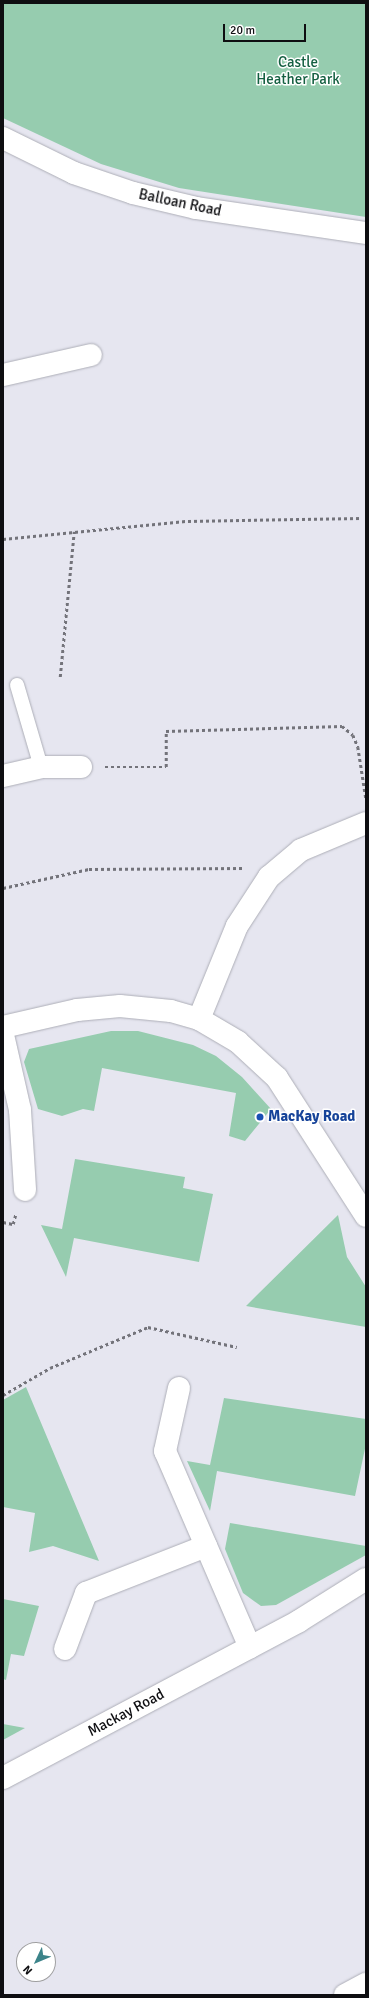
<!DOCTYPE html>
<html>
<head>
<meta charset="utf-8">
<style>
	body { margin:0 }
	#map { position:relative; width:369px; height:1998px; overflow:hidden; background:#e6e6f0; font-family:Signika,sans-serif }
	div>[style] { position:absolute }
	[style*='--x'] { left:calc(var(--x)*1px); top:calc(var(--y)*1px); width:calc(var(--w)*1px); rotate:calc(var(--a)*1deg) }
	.green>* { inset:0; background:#96ccaf }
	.path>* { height:2.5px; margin-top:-1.25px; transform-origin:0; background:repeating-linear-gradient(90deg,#73737a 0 3px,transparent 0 6px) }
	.roads { filter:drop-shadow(0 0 1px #adaeb7) drop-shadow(0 0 1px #adaeb7) }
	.lane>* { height:14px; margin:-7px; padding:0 7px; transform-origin:7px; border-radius:7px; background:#fff }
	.street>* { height:22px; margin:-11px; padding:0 11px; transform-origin:11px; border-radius:11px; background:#fff }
	.secondary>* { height:22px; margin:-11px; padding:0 11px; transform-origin:11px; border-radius:11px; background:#fff }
	.dots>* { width:11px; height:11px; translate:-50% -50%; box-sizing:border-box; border:2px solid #fff; border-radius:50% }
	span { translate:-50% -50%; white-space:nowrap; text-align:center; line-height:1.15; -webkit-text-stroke:3px #fff; paint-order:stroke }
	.park-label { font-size:15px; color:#156042 }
	.street-label { font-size:15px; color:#0e0e11 }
	.transit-label { font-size:15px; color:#164399; font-weight:700 }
	.left { translate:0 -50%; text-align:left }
	.frame { position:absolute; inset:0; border:4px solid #0e0e11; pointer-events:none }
	.north { position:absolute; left:16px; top:1942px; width:40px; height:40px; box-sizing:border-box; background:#fff; border:1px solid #9f9fa0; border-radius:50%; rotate:226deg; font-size:11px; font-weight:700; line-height:16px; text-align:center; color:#0e0e11 }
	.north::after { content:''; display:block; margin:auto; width:14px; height:18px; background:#3c848a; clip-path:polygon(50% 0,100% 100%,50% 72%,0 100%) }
	.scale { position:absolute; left:223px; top:24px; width:83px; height:18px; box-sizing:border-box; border:2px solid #0e0e11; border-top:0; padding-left:5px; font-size:12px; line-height:14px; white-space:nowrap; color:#0e0e11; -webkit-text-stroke:3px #fff; paint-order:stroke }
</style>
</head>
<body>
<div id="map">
	<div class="green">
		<i style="clip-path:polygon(3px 3px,366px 3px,366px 217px,179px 188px,101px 164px,3px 118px)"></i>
		<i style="clip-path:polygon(111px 1031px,138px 1031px,193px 1045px,216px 1056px,242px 1077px,271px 1109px,245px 1141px,229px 1136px,236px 1093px,102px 1068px,94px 1111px,83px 1109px,62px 1116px,38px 1109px,24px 1062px,29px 1049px)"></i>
		<i style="clip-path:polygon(75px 1159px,185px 1177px,183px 1188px,213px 1194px,199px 1262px,74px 1238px,66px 1277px,41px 1225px,62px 1229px)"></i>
		<i style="clip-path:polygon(338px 1215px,347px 1257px,366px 1287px,366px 1327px,246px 1306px)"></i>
		<i style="clip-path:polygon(26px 1387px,99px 1561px,53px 1546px,29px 1552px,35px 1513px,3px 1507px,3px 1400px)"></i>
		<i style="clip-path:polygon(224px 1398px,366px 1419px,366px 1444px,355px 1496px,217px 1471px,210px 1511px,187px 1461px,210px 1465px)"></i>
		<i style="clip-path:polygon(230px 1523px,366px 1546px,366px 1555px,276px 1605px,261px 1606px,243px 1593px,225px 1549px)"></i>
		<i style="clip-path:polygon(3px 1599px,39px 1606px,24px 1656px,11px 1654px,6px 1680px,3px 1679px)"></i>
		<i style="clip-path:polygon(3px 1724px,25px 1728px,3px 1740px)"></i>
	</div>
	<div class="path">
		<i style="--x:3;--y:539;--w:186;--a:-5.6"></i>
		<i style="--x:188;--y:521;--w:174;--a:-1"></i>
		<i style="--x:60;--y:677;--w:146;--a:-84.5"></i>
		<i style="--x:105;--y:767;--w:61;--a:0"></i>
		<i style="--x:166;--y:767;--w:36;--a:-90"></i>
		<i style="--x:166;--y:731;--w:176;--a:-1.6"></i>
		<i style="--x:342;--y:726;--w:14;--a:39"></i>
		<i style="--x:353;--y:735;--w:13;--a:67"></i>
		<i style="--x:358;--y:747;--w:52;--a:81.1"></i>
		<i style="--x:3;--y:888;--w:88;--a:-12.5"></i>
		<i style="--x:89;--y:869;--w:155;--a:-0.4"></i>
		<i style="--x:3;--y:1222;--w:10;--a:11"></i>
		<i style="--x:13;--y:1224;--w:11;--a:-75"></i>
		<i style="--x:3;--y:1395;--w:54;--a:-29.9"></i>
		<i style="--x:50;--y:1368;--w:106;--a:-22.7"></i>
		<i style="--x:148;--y:1327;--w:91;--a:12.7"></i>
	</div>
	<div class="roads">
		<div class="lane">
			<i style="--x:17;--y:685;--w:85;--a:73.7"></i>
		</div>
		<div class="street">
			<i style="--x:3;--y:138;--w:79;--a:26.2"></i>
			<i style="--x:74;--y:173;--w:62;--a:18.7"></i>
			<i style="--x:133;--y:193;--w:65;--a:13.4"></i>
			<i style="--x:196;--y:208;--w:172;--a:8.4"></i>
			<i style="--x:3;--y:375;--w:90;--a:-12.8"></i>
			<i style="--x:3;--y:776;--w:39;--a:-13"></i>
			<i style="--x:41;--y:767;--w:40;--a:0"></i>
			<i style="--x:199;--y:1019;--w:100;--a:-67.8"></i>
			<i style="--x:237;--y:926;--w:59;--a:-56.9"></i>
			<i style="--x:269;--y:877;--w:42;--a:-40.2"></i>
			<i style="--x:301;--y:850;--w:70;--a:-22.6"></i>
			<i style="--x:3;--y:1027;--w:76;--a:-12.9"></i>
			<i style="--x:77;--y:1010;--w:43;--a:-5.3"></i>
			<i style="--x:120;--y:1006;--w:51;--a:5.6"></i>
			<i style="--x:171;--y:1011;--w:29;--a:16"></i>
			<i style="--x:199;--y:1019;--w:45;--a:30.5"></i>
			<i style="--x:238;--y:1042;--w:53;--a:42.7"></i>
			<i style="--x:277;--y:1078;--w:164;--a:57.2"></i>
			<i style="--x:3;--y:1035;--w:77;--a:77.2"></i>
			<i style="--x:20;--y:1110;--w:80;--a:86.4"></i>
			<i style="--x:179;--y:1388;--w:65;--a:102.5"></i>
			<i style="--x:165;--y:1451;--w:214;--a:66.6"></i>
			<i style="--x:65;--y:1649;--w:60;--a:-69.4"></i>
			<i style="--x:86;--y:1593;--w:129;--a:-21.4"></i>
			<i style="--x:3;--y:1778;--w:335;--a:-27.9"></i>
			<i style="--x:299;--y:1621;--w:79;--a:-32.1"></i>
		</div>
		<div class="secondary">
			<i style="--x:345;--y:1995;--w:24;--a:-28"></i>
		</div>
	</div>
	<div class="dots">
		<i style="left:260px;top:1117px;background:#1a4fb4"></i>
	</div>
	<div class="park-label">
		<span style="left:298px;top:71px">Castle<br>Heather Park</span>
	</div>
	<div class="street-label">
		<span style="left:180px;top:203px;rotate:12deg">Balloan Road</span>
		<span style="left:126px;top:1713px;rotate:-28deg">Mackay Road</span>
	</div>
	<div class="transit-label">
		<span class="left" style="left:268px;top:1117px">MacKay Road</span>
	</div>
	<div class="frame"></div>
	<div class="north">N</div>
	<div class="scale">20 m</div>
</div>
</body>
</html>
